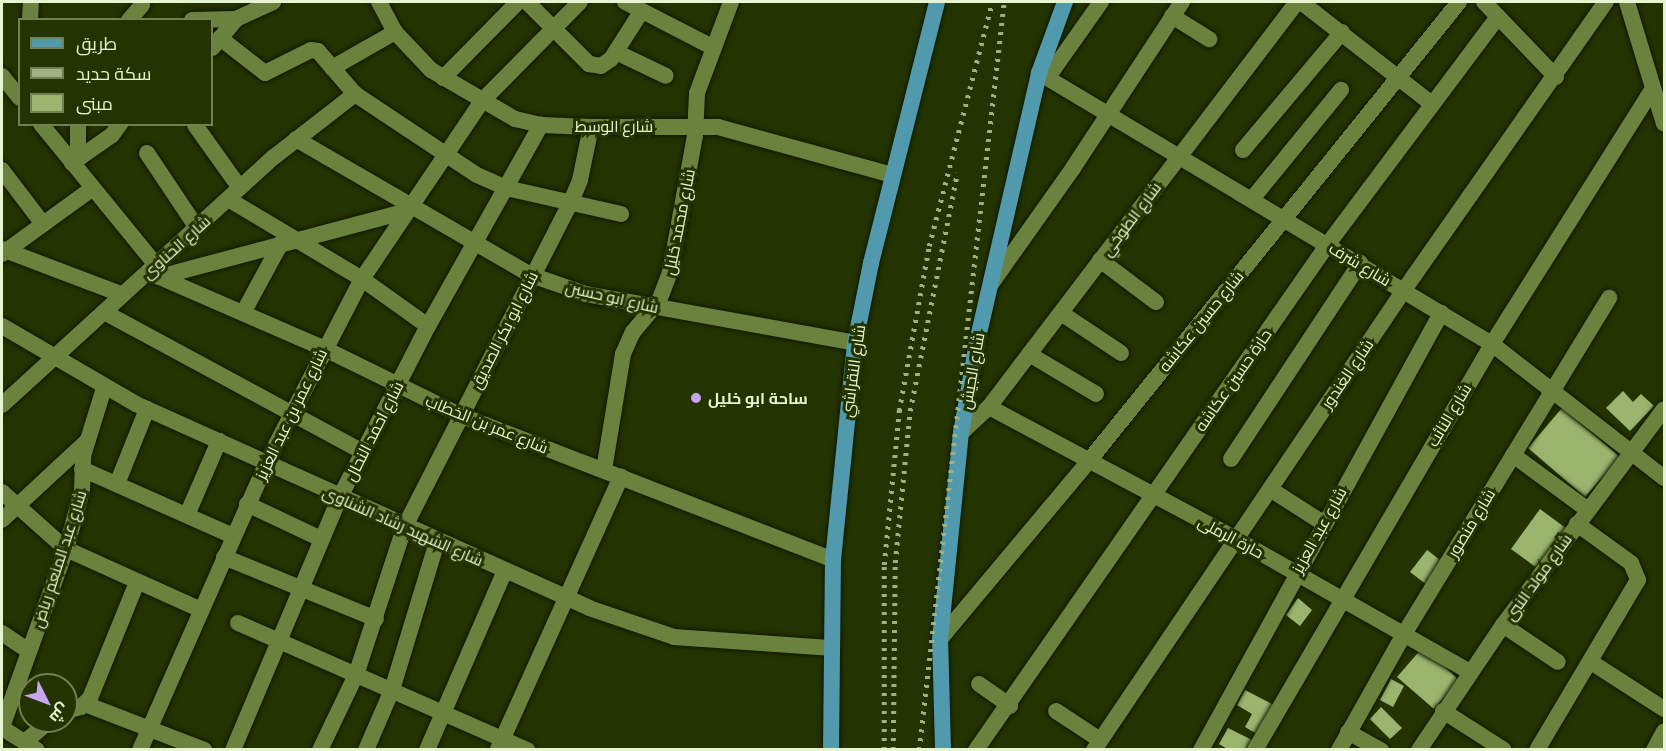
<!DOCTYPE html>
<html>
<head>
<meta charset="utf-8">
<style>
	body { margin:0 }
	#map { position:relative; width:1666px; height:751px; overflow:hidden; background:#243400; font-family:"IBM Plex Sans",Cairo,sans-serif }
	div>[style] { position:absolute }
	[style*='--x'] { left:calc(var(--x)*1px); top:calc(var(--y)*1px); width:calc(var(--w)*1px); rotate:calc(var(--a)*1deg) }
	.building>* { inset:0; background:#9bb56f }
	.roads { filter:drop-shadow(0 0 2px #0f1a00) drop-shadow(0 0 2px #0f1a00) }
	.minor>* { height:16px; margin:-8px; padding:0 8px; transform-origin:8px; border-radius:8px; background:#6a823d }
	.primary>* { height:16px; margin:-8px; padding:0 8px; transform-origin:8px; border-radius:8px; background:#5199ad }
	.rail>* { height:4.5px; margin-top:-2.25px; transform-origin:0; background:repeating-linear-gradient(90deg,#a0af85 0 3px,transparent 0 9px) }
	.dots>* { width:16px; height:16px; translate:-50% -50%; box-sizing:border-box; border:3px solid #243400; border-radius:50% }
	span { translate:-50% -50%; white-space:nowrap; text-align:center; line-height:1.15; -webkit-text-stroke:6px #243400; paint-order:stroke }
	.street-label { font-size:16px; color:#e6f4d0 }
	.poi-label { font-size:16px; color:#e6f4d0; font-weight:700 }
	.left { translate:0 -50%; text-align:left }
	.frame { position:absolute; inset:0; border:3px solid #e6f4d0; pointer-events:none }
	.legend { position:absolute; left:18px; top:18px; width:195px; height:108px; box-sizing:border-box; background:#243400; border:2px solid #728153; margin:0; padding:8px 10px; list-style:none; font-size:18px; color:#e6f4d0 }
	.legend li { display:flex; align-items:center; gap:12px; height:30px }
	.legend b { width:30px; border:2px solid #728153 }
	.north { position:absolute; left:18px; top:673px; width:60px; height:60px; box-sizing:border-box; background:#243400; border:2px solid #728153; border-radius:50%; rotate:132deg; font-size:16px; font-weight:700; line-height:24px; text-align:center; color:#e6f4d0 }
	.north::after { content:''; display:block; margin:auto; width:21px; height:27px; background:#c8a6ef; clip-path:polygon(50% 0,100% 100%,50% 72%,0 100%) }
</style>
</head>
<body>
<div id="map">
	<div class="building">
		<i style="clip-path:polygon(1623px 391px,1633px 402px,1641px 394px,1654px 406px,1630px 431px,1606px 408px)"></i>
		<i style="clip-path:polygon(1562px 408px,1620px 457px,1585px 497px,1528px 448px)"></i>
		<i style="clip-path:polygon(1540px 509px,1567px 529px,1537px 568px,1511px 549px)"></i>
		<i style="clip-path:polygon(1427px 550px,1444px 563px,1427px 585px,1410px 572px)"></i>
		<i style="clip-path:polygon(1298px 598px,1312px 610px,1300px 626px,1286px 615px)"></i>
		<i style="clip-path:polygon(1423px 647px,1459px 680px,1434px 709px,1397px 677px)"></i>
		<i style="clip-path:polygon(1391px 679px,1404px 686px,1393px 707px,1380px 700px)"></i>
		<i style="clip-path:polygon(1245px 690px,1278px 707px,1262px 737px,1245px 727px,1252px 714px,1237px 705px)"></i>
		<i style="clip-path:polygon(1381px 707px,1402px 728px,1390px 739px,1370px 719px)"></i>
		<i style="clip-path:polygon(1228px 728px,1258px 743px,1254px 750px,1229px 750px,1219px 744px)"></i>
	</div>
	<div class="roads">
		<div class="minor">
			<i style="--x:379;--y:2;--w:34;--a:62"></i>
			<i style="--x:395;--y:32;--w:52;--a:46.5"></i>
			<i style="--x:431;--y:70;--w:97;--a:30.3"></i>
			<i style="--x:515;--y:119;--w:27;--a:13"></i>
			<i style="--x:541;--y:125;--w:50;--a:2.3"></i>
			<i style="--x:591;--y:127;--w:127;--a:0"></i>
			<i style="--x:718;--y:127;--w:180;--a:15.4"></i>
			<i style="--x:527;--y:2;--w:88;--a:45"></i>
			<i style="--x:589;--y:64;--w:12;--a:9"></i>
			<i style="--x:601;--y:66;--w:12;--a:-35"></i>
			<i style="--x:611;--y:59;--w:56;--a:-57.4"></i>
			<i style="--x:625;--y:2;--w:100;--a:27.3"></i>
			<i style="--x:1301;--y:2;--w:166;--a:37.9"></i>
			<i style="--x:1484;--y:2;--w:104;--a:46.2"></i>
			<i style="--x:1627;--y:2;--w:127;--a:73.1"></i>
			<i style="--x:1172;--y:16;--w:44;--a:31.9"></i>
			<i style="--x:30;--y:20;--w:18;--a:-87"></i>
			<i style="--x:129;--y:20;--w:20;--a:-49"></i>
			<i style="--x:192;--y:20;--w:44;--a:-1.3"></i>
			<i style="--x:220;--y:38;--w:57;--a:37.9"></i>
			<i style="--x:265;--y:73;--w:51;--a:-26.6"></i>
			<i style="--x:311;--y:50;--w:7;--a:8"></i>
			<i style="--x:318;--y:51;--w:57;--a:49.3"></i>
			<i style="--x:355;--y:94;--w:146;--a:33.6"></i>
			<i style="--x:477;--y:175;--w:32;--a:24"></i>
			<i style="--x:506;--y:188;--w:118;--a:12.7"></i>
			<i style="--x:212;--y:48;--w:38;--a:-50"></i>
			<i style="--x:236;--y:19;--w:41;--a:-24.7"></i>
			<i style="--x:616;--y:52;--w:55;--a:25.6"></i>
			<i style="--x:332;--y:68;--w:73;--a:-29.7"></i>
			<i style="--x:1039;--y:73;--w:528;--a:30.89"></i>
			<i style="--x:1492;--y:344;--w:218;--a:37.9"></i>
			<i style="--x:2;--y:76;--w:28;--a:51"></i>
			<i style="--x:1048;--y:77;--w:92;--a:-54.8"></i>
			<i style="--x:443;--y:78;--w:107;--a:-45.4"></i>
			<i style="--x:41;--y:124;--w:182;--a:50.8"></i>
			<i style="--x:195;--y:125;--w:77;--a:54.5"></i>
			<i style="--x:296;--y:139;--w:272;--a:30.1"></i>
			<i style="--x:531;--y:275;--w:58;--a:19.1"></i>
			<i style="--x:586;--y:294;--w:273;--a:10.3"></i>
			<i style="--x:1243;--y:150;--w:154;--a:-50"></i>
			<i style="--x:147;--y:153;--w:90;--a:56.3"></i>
			<i style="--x:72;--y:163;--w:49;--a:-35"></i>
			<i style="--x:112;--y:135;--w:14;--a:-54"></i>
			<i style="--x:72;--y:163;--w:17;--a:-69"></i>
			<i style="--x:78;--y:147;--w:23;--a:-90"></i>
			<i style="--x:2;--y:170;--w:68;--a:52.8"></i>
			<i style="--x:228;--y:199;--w:156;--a:30.8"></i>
			<i style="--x:362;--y:279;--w:81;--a:35.5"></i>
			<i style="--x:1252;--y:199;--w:141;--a:-50.8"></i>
			<i style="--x:2;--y:249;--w:129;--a:20.8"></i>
			<i style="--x:2;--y:254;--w:112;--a:-36"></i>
			<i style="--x:1100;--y:260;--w:70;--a:36.9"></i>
			<i style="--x:148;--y:272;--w:191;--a:23.5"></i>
			<i style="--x:323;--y:348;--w:153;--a:26.1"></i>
			<i style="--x:460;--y:415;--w:400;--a:21.2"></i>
			<i style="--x:159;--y:277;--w:253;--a:-14.9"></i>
			<i style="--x:991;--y:284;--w:142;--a:-54.7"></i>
			<i style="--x:1073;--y:168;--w:199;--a:-56.7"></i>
			<i style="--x:104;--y:312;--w:294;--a:28.4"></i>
			<i style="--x:243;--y:313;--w:80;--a:-61.5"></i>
			<i style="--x:1061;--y:313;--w:72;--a:33.7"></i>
			<i style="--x:2;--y:326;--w:155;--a:30.2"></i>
			<i style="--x:136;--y:404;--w:497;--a:24.2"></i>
			<i style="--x:589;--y:608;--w:90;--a:18.8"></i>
			<i style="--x:674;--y:637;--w:156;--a:4"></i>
			<i style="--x:1029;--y:354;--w:78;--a:30.8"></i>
			<i style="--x:2;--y:405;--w:368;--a:-42.4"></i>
			<i style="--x:274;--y:157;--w:103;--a:-37.9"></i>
			<i style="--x:989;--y:407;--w:280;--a:28.1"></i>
			<i style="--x:1236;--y:539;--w:269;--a:29.6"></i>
			<i style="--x:961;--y:433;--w:38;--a:-43"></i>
			<i style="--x:989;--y:407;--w:509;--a:-52.75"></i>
			<i style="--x:1513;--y:455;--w:93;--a:36.3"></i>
			<i style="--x:1231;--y:459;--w:235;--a:-56.6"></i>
			<i style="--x:82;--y:469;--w:165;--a:23.9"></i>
			<i style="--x:604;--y:470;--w:118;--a:-80.7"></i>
			<i style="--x:623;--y:354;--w:24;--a:-66"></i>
			<i style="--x:633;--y:332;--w:40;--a:-50"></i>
			<i style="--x:659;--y:301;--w:30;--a:-69"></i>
			<i style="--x:670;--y:273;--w:139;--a:-79.7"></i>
			<i style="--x:695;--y:136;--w:43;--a:-87.3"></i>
			<i style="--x:697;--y:93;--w:97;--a:-69.5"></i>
			<i style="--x:117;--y:484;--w:81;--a:-68.2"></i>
			<i style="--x:1270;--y:489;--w:63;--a:32.7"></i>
			<i style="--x:2;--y:492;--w:86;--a:41.7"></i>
			<i style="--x:66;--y:549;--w:146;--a:24.3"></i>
			<i style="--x:247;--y:504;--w:82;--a:25.3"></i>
			<i style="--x:187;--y:515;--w:81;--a:-66.6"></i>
			<i style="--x:2;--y:520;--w:116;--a:-42.9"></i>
			<i style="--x:224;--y:557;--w:164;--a:22.2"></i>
			<i style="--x:238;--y:623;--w:316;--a:23.7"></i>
			<i style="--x:1503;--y:625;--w:66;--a:33.9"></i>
			<i style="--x:2;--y:633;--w:32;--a:34"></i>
			<i style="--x:940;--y:639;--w:231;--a:-50.1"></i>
			<i style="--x:1088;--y:462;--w:591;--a:-51.11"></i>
			<i style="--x:1591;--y:662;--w:87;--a:32.8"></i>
			<i style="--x:979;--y:684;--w:38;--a:35"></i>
			<i style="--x:85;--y:704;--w:128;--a:21.1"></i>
			<i style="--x:66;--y:711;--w:16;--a:-15"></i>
			<i style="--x:81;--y:707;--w:13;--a:-45"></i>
			<i style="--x:90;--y:698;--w:125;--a:-67.9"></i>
			<i style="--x:1056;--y:711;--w:53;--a:33.4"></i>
			<i style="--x:1443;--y:711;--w:72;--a:32.6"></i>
			<i style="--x:2;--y:727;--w:189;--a:-70.2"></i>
			<i style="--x:66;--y:549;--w:60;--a:-74.6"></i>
			<i style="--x:82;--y:491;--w:35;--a:-88"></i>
			<i style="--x:83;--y:456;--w:71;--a:-72.8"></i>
			<i style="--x:2;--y:728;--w:41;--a:32.2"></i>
			<i style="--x:1348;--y:732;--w:38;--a:29"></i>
			<i style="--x:27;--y:740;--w:30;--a:-40"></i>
			<i style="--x:498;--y:749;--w:299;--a:-65.7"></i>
			<i style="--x:140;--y:750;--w:313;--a:-66.2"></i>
			<i style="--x:266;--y:464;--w:208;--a:-62.6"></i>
			<i style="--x:362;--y:279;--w:215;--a:-56"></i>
			<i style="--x:482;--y:101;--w:139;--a:-45.3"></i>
			<i style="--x:233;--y:750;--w:275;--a:-67.1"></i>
			<i style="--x:340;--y:497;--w:192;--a:-62.8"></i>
			<i style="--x:428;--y:326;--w:231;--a:-60.7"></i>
			<i style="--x:320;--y:750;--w:83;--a:-64.4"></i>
			<i style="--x:356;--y:675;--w:155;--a:-71.9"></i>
			<i style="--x:404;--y:528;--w:364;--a:-62.9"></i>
			<i style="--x:570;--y:204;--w:26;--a:-67"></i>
			<i style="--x:580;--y:180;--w:54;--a:-78.3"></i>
			<i style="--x:366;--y:750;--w:65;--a:-66.6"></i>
			<i style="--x:392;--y:690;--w:155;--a:-73.1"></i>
			<i style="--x:427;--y:750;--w:195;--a:-66.5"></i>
			<i style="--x:976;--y:750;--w:616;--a:-55.18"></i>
			<i style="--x:1328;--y:244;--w:284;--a:-53.2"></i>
			<i style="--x:1094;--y:750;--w:555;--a:-56.02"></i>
			<i style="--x:1404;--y:290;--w:352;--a:-55"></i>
			<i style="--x:1201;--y:750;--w:499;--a:-61.2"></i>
			<i style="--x:1255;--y:750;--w:470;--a:-59.7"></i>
			<i style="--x:1492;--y:344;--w:302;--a:-57.8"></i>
			<i style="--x:1339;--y:750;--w:133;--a:-60.7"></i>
			<i style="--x:1404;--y:634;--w:394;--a:-58.6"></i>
			<i style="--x:1419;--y:750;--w:151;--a:-56.1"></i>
			<i style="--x:1503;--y:625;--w:269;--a:-53.3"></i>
			<i style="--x:1537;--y:750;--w:198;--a:-59.3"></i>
			<i style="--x:1638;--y:580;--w:18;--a:-112"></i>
			<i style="--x:1631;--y:563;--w:67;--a:-144.2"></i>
			<i style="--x:1654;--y:750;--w:21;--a:-62"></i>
		</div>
		<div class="primary">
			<i style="--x:831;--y:750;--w:190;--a:-89.4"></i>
			<i style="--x:833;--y:560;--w:218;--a:-84.2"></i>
			<i style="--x:855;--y:343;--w:82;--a:-78.7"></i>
			<i style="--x:871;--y:263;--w:269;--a:-75.8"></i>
			<i style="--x:943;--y:750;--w:111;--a:-91.5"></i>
			<i style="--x:940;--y:639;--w:207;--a:-84.2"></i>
			<i style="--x:961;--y:433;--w:92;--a:-80"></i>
			<i style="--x:977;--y:342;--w:276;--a:-77"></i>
			<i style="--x:1039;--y:73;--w:76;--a:-69.9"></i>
		</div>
	</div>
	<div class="rail">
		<i style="--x:884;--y:750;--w:185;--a:-90"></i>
		<i style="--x:884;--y:565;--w:155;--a:-84.4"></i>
		<i style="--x:899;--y:411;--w:168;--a:-79.7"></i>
		<i style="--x:929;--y:246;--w:252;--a:-75.5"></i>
		<i style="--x:893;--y:750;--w:187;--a:-89.4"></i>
		<i style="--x:895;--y:563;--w:153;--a:-84.4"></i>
		<i style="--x:910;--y:411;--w:243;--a:-78.8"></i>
		<i style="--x:919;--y:750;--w:753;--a:-83.52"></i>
	</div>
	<div class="dots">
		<i style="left:696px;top:398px;background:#c8a6ef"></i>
	</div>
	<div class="street-label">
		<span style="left:614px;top:126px">شارع الوسط</span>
		<span style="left:1131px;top:219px;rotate:-53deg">شارع الطوخي</span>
		<span style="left:679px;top:222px;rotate:-79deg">شارع محمد خليل</span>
		<span style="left:176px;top:247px;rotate:-42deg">شارع الحناوى</span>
		<span style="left:1360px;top:264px;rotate:31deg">شارع شرف</span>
		<span style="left:612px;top:297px;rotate:13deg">شارع ابو حسين</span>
		<span style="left:1201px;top:321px;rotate:-51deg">شارع حسين عكاشه</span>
		<span style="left:504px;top:330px;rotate:-63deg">شارع ابو بكر الصديق</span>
		<span style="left:853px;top:371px;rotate:-82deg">شارع النقراشي</span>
		<span style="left:972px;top:371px;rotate:-80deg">شارع الجيش</span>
		<span style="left:1347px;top:374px;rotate:-56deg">شارع الغندور</span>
		<span style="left:1233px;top:380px;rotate:-55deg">حارة حسين عكاشه</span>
		<span style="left:291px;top:414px;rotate:-64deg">شارع عمر بن عبد العزيز</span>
		<span style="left:1449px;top:415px;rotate:-59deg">شارع النائب</span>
		<span style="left:487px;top:424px;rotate:22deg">شارع عمر بن الخطاب</span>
		<span style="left:374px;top:431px;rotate:-63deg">شارع احمد النحال</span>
		<span style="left:1471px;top:523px;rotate:-59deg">شارع منصور</span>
		<span style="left:403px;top:526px;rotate:24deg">شارع الشهيد رشاد الشناوى</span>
		<span style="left:1319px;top:530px;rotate:-61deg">شارع عبد العزيز</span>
		<span style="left:1231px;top:537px;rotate:28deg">حارة الرملى</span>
		<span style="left:59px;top:559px;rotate:-72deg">شارع عبد المنعم رياض</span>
		<span style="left:1538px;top:577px;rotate:-54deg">شارع مولد النبى</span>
	</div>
	<div class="poi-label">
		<span class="left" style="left:708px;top:398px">ساحة ابو خليل</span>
	</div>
	<div class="frame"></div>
	<ul class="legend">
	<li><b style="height:8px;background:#5199ad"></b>طريق</li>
	<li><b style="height:8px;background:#a0af85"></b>سكة حديد</li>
	<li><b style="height:16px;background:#9bb56f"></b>مبنى</li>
	</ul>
	<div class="north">ش</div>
</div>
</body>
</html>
